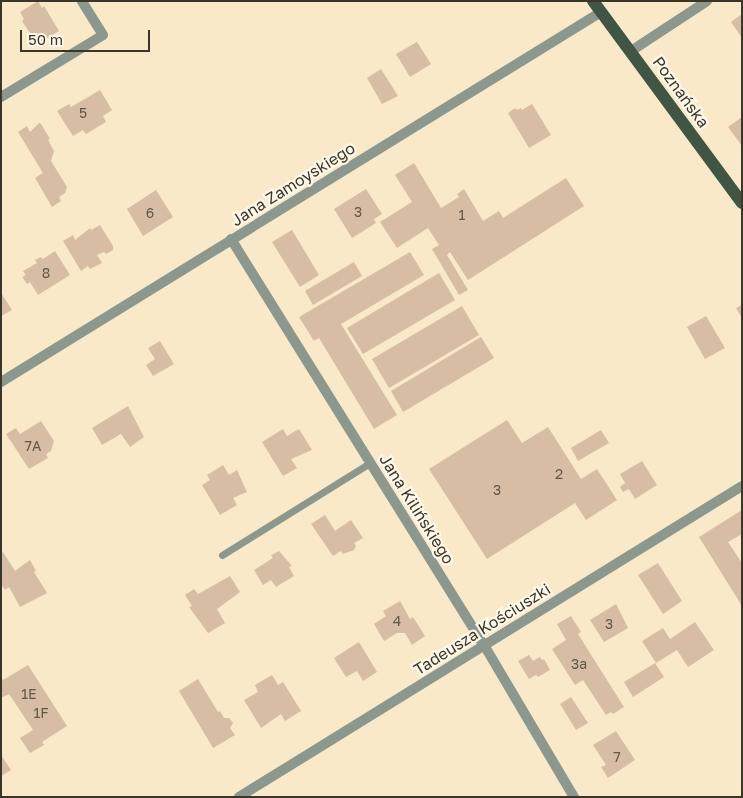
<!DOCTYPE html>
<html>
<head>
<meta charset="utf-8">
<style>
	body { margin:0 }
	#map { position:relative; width:743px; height:798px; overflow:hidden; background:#f9e9c8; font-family:"Golos Text",sans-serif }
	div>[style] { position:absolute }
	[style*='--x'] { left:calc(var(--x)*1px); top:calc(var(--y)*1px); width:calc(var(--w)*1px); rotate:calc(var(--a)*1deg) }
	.building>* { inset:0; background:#d7bda3 }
	.service>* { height:7px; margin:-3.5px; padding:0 3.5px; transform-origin:3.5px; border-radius:3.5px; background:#8c988e }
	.minor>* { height:10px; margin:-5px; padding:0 5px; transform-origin:5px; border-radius:5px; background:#8c988e }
	.primary>* { height:12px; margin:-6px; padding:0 6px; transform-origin:6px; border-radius:6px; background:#405543 }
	span { translate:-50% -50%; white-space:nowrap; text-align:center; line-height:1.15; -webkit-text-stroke:4.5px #fef8ea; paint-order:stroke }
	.number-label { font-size:14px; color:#635848 }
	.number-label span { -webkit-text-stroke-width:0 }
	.street-label { font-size:16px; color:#3c3629 }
	.frame { position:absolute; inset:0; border:2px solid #3c3629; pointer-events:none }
	.scale { position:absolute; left:20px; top:30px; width:130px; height:22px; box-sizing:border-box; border:2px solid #3c3629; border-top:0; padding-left:6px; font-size:15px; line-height:18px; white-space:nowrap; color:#3c3629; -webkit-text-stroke:4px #fef8ea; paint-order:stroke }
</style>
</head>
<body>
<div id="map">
	<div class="building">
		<i style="clip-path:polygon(38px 1px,42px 8px,44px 6px,59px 31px,37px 44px,22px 21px,24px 19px,20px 12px)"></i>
		<i style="clip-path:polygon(742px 14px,742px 38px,731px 22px)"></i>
		<i style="clip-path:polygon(417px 42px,431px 64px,410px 77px,396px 54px)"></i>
		<i style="clip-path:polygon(381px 69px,398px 96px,382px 104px,367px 78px)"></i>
		<i style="clip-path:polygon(100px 90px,112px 110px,103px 116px,106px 122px,86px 134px,83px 130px,73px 136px,57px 111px,69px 104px,71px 107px)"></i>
		<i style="clip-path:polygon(532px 104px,551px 135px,529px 148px,508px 113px,515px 108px,517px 110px,521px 108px,522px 110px)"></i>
		<i style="clip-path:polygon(742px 117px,742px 146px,728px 127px)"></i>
		<i style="clip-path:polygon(39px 123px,41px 124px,50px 139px,48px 140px,54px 151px,51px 161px,67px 187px,65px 193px,59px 197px,61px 201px,52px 207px,35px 178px,43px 173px,18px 132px,27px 126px,30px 132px)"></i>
		<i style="clip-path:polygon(414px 163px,441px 208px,459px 197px,457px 194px,464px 189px,483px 221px,499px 211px,503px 218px,566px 178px,584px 206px,468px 280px,450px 252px,447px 255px,468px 290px,459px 295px,432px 249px,439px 245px,428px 228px,397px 248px,380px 222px,412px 202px,395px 175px)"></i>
		<i style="clip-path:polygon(366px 189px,382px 214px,374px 219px,376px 223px,352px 238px,334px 209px)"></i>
		<i style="clip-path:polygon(156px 190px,173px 217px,143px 236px,127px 209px)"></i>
		<i style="clip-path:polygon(100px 225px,113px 246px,113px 250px,106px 254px,104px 252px,97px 255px,102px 263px,90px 269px,88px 266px,81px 271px,63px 241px,73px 235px,75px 240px,90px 228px,91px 230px)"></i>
		<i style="clip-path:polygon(292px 230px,319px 275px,300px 287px,272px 242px)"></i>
		<i style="clip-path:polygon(55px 251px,70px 275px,38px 295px,30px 282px,27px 284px,22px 277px,26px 275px,23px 271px,37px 263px,35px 260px,41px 257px,43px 259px)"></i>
		<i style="clip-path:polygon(410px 252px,424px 275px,341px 324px,397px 415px,374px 429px,319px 338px,314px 341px,299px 317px)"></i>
		<i style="clip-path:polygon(354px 262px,362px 276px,313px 305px,305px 291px)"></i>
		<i style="clip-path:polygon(439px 273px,455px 300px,363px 354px,347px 328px)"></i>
		<i style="clip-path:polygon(1px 293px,12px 310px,1px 316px)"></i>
		<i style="clip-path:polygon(742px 305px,742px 318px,736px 308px)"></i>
		<i style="clip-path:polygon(462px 306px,479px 335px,389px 388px,372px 359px)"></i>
		<i style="clip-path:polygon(706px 316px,725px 348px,705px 359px,687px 327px)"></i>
		<i style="clip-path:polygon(481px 337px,494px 358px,403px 412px,391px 391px)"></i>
		<i style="clip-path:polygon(160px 341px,174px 364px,153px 376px,146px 365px,155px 359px,148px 348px)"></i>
		<i style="clip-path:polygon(128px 406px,144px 437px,130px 447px,121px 434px,102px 445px,92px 428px)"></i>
		<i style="clip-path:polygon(507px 420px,522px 443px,548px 427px,581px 479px,597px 469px,617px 500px,586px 520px,575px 503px,487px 559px,429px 469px)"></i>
		<i style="clip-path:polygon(41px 421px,54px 441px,51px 451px,46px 454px,48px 458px,29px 469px,6px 434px,16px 428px,20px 434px)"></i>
		<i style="clip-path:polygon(283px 429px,287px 436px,299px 429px,312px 450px,291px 459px,297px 468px,283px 476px,262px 442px)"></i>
		<i style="clip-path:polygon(601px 430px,609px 443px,578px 461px,571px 448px)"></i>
		<i style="clip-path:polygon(642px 461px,657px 485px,635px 499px,629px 489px,623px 492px,620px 487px,625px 483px,620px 474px)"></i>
		<i style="clip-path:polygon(223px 465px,229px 475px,237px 470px,247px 492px,233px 498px,237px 505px,220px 515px,202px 485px,210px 480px,207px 475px)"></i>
		<i style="clip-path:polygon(742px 510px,742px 534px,728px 542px,742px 563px,742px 606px,699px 537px)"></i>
		<i style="clip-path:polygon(325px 515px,335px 531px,351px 520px,363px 538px,354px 543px,356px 546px,354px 550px,343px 554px,341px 551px,333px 556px,311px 524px)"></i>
		<i style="clip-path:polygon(279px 551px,292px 566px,289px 567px,294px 576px,276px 587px,271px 580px,263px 585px,254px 570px,273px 558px,271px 555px)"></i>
		<i style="clip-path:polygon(3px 552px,15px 571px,30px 560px,36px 571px,34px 572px,47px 593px,20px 607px,9px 587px,5px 590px,1px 584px,1px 553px)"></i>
		<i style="clip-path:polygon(658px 563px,682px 601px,663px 614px,638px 575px)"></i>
		<i style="clip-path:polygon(230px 576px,240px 592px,217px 609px,225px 623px,208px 633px,189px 607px,192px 606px,185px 595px,194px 589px,198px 594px)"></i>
		<i style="clip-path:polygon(400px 601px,410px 619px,413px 617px,425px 636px,412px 645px,405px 633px,397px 633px,384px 641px,374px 624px,386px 616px,383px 611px)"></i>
		<i style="clip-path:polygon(616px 604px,628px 628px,604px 642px,590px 620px)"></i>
		<i style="clip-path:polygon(571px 616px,581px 632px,578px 634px,624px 707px,613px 714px,611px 712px,606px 715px,583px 680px,575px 685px,552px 649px,566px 640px,557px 624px)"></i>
		<i style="clip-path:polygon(695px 622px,714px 650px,688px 667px,677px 650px,656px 663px,642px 641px,663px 628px,670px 639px)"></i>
		<i style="clip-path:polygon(359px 642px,377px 672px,363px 681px,357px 671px,346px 677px,334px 658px)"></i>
		<i style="clip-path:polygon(529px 655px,533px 661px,540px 657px,542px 660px,544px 659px,550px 670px,538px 677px,536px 675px,529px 679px,518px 661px)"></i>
		<i style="clip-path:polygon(655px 663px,664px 677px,633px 697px,624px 682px)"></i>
		<i style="clip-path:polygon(28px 665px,67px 726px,42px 742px,44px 745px,30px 753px,20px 738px,33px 730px,9px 694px,1px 698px,1px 677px,3px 680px)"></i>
		<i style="clip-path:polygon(272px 675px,278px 685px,283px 682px,301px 711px,285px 721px,281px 714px,261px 728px,244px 700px,258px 692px,255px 685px)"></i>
		<i style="clip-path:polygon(198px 679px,218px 712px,220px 711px,224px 718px,229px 718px,233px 723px,230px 728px,235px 735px,213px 748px,179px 691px)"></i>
		<i style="clip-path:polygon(571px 697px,588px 723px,576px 730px,560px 704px)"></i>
		<i style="clip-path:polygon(616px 731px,635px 760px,608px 778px,601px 767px,606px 765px,593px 745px)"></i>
		<i style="clip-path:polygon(1px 755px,11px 770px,1px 776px)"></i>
	</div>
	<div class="service">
		<i style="--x:222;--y:555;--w:174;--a:-31.9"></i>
	</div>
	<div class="minor">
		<i style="--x:631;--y:51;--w:91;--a:-33.3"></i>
		<i style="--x:1;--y:97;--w:119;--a:-31.3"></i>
		<i style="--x:103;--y:35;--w:40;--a:-122"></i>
		<i style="--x:231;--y:239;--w:478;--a:58.1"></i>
		<i style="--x:484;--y:645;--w:177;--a:59.4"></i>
		<i style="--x:1;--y:382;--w:705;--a:-31.66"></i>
		<i style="--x:239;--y:797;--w:591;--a:-31.73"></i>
	</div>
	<div class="primary">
		<i style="--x:593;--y:1;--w:251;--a:53.6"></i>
	</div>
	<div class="number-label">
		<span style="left:83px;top:113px">5</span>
		<span style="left:358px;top:212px">3</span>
		<span style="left:150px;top:213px">6</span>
		<span style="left:462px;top:215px">1</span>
		<span style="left:46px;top:273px">8</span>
		<span style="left:33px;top:446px">7A</span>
		<span style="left:559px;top:474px">2</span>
		<span style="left:497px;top:490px">3</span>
		<span style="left:397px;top:621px">4</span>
		<span style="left:609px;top:624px">3</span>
		<span style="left:579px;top:664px">3a</span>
		<span style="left:29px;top:694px">1E</span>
		<span style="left:41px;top:713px">1F</span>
		<span style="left:617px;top:757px">7</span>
	</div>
	<div class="street-label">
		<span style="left:681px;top:92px;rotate:54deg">Poznańska</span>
		<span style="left:293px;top:184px;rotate:-32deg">Jana Zamoyskiego</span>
		<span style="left:417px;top:509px;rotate:58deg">Jana Kilińskiego</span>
		<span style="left:482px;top:629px;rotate:-32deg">Tadeusza Kościuszki</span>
	</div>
	<div class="frame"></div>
	<div class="scale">50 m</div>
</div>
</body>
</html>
